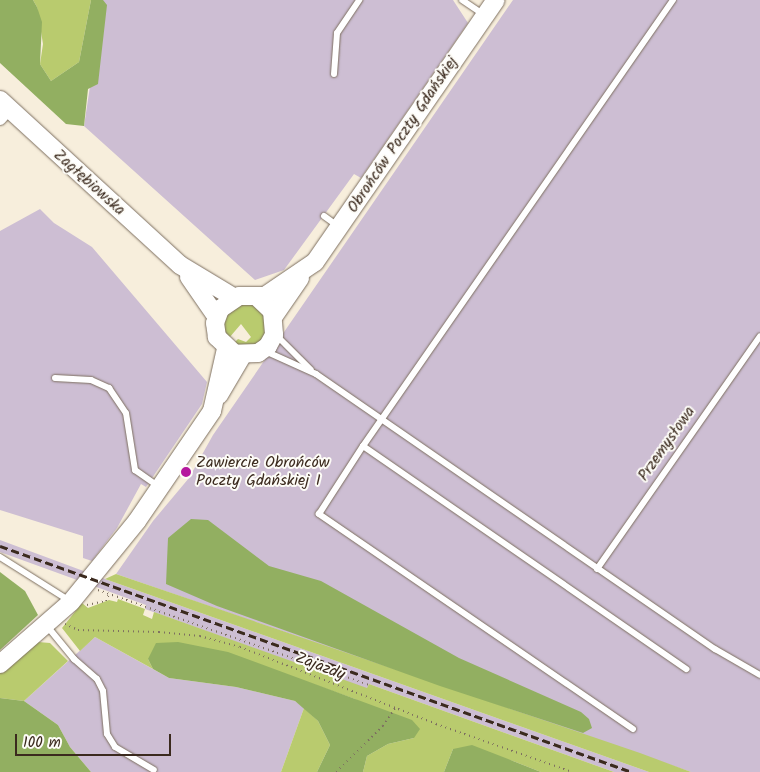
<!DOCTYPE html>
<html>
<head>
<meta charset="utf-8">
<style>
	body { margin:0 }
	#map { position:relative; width:760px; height:772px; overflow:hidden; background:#f7eedc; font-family:Kalam,sans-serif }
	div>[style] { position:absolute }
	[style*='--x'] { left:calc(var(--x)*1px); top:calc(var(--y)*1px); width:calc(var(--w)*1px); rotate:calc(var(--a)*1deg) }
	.industrial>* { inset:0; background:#cdbed3 }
	.green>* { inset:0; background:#b9cb6e }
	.forest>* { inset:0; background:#92af61 }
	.path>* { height:2px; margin-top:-1px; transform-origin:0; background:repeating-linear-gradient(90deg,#7d6f60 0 1px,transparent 0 5px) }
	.roads { filter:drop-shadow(0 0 1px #7d6f60) drop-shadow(0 0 1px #7d6f60) }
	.lane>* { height:6px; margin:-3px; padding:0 3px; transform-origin:3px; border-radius:3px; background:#fff }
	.street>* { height:12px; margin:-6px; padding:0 6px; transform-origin:6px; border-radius:6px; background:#fff }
	.secondary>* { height:18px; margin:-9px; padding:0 9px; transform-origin:9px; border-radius:9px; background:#fff }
	.rail>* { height:3px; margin-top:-1.5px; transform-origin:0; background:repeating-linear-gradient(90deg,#3b2a1e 0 8px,transparent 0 12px) }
	.dots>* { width:14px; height:14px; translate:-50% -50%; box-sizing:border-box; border:2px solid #fdfcf7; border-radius:50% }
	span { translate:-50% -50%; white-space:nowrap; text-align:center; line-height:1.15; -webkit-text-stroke:4px #fdfcf7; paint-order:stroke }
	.street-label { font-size:16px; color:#3b2a1e }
	.poi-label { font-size:16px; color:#3b2a1e }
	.left { translate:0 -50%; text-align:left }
	.scale { position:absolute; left:15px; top:734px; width:156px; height:22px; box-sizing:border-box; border:2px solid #3b2a1e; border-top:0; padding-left:6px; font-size:15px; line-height:18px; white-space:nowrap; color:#3b2a1e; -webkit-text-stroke:4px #fdfcf7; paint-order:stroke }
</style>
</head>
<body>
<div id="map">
	<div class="industrial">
		<i style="clip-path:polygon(103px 0,453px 0,468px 23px,361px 178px,354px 174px,284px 270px,255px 280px,84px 126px)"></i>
		<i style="clip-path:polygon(513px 0,760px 0,760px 772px,691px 772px,116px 574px,153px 521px,189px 478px,213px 435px)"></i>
		<i style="clip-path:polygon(40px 209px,54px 223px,92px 247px,207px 382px,202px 404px,146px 487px,141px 484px,117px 528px,92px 561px,83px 558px,83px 536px,0 510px,0 231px)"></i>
		<i style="clip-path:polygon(0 540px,105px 579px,649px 772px,614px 772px,369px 684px,367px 689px,145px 609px,146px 605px,0 552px)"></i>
		<i style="clip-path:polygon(95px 637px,169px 678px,236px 687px,295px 701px,304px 708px,281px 772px,91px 772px,70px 747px,58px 725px,24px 701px)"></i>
	</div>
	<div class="green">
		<i style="clip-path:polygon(33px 0,91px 0,79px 62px,51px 81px,40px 64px,43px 44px,37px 7px)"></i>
		<i style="clip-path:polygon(252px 302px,264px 311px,268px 332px,259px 344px,245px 349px,234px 343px,238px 339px,246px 342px,251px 337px,241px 324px,229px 338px,221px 329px,229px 307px)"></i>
		<i style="clip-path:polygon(116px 574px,640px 753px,691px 772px,649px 772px,105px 579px)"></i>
		<i style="clip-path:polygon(118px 599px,145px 609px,143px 615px,152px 619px,154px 612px,367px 688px,369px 684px,614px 772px,541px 772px,513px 761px,453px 749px,444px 772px,363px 772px,367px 756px,388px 744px,414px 738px,355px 699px,307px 682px,148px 659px,153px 669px,95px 637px,80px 651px,62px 628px,82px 603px,88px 608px,109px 600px,117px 602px)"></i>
		<i style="clip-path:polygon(38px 642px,50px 643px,68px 661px,24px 701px,0 698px,0 670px)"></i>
		<i style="clip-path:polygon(304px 708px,318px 721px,330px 745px,317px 772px,281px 772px)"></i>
	</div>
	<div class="forest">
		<i style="clip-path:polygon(0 0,33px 0,37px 7px,42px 22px,40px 64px,51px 81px,79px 62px,91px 0,103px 0,107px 5px,98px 84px,88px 89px,84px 126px,66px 124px,0 63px)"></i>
		<i style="clip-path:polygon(191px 519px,208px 520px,269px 566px,321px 581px,459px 658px,581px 712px,589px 719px,592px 728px,583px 733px,440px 686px,217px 606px,166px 584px,168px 538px)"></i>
		<i style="clip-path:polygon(0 572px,25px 591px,38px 615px,0 650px)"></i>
		<i style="clip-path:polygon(178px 642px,228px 652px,412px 720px,420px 729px,414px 738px,388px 744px,367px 756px,363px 772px,317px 772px,330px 745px,318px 721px,295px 701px,236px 687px,169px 678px,153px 669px,148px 659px,156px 643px)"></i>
		<i style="clip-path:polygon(0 698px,24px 701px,58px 725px,70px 747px,91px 772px,0 772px)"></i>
		<i style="clip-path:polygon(472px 745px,513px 761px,541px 772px,444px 772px,453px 749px)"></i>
	</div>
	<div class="path">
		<i style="--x:98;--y:590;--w:287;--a:19.3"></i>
		<i style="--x:87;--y:605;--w:19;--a:-12"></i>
		<i style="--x:106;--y:601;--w:8;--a:-67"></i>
		<i style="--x:65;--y:624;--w:14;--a:25"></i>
		<i style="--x:78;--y:630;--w:81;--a:1.4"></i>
		<i style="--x:159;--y:632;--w:41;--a:5.6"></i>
		<i style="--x:200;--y:636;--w:41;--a:15.4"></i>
		<i style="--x:240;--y:647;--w:211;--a:21.4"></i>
		<i style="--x:436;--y:724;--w:144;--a:19.4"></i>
		<i style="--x:336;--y:772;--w:66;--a:-44.4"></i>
		<i style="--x:383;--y:726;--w:22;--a:-56"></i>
	</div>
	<div class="roads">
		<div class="lane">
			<i style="--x:462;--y:0;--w:27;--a:34"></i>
			<i style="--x:334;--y:74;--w:41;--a:-85.8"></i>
			<i style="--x:337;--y:33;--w:40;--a:-56"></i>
			<i style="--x:324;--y:216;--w:19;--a:36"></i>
			<i style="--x:276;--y:335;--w:49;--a:45"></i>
			<i style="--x:265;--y:351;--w:56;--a:24.3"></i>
			<i style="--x:316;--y:374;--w:485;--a:34.6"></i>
			<i style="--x:715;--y:649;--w:52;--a:30"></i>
			<i style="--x:55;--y:378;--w:36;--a:3"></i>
			<i style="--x:91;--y:380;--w:20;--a:24"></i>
			<i style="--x:109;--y:388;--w:30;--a:56"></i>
			<i style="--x:126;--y:413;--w:58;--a:81"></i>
			<i style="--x:135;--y:470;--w:29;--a:35"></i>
			<i style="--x:363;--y:446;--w:393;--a:34.6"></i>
			<i style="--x:0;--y:557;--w:83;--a:32.2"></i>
			<i style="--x:597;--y:569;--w:284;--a:-55"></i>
			<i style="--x:47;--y:626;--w:43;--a:50.7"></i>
			<i style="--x:74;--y:659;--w:30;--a:41"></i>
			<i style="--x:97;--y:679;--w:13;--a:63"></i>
			<i style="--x:103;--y:691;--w:43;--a:84.7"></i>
			<i style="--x:107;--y:734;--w:15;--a:58"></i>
			<i style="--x:115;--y:747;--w:45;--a:30.5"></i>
			<i style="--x:633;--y:729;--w:381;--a:-145.6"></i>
			<i style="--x:319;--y:514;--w:81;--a:-57.1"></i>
			<i style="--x:363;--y:446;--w:543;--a:-55.2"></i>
		</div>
		<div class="street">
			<i style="--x:0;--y:119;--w:13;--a:-48"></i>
		</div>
		<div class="secondary">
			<i style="--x:0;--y:100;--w:244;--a:42.5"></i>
			<i style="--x:180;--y:265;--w:62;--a:31.1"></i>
			<i style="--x:189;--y:277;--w:47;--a:55.3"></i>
			<i style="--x:257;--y:297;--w:21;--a:43"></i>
			<i style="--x:272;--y:311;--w:24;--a:85"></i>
			<i style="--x:274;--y:335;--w:13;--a:119"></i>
			<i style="--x:268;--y:346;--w:12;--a:145"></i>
			<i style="--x:258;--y:353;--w:23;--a:178"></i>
			<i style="--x:235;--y:354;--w:25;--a:-137"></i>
			<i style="--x:217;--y:337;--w:14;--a:-98"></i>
			<i style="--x:215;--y:323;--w:15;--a:-70"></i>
			<i style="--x:220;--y:309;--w:23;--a:-34"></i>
			<i style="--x:239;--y:296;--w:26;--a:0"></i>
			<i style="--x:265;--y:296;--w:60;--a:-34.2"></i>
			<i style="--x:315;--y:262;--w:318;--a:-55.4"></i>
			<i style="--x:274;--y:316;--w:46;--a:-55.6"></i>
			<i style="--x:219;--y:395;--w:45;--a:-59.5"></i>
			<i style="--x:0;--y:664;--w:94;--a:-41.1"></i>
			<i style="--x:71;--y:602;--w:104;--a:-50.8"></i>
			<i style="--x:137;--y:521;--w:133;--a:-55.7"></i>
			<i style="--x:212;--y:411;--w:64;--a:-77.3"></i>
		</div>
	</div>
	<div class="rail">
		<i style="--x:0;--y:546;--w:671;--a:19.68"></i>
	</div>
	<div class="dots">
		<i style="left:186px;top:472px;background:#b5179e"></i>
	</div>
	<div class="street-label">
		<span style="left:403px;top:135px;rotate:-56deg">Obrońców Poczty Gdańskiej</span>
		<span style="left:89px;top:183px;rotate:42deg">Zagłębiowska</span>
		<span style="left:667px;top:444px;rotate:-55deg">Przemysłowa</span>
		<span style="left:320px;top:667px;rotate:21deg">Zajazdy</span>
	</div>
	<div class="poi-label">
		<span class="left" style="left:196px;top:472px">Zawiercie Obrońców<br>Poczty Gdańskiej I</span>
	</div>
	<div class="scale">100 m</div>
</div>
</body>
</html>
